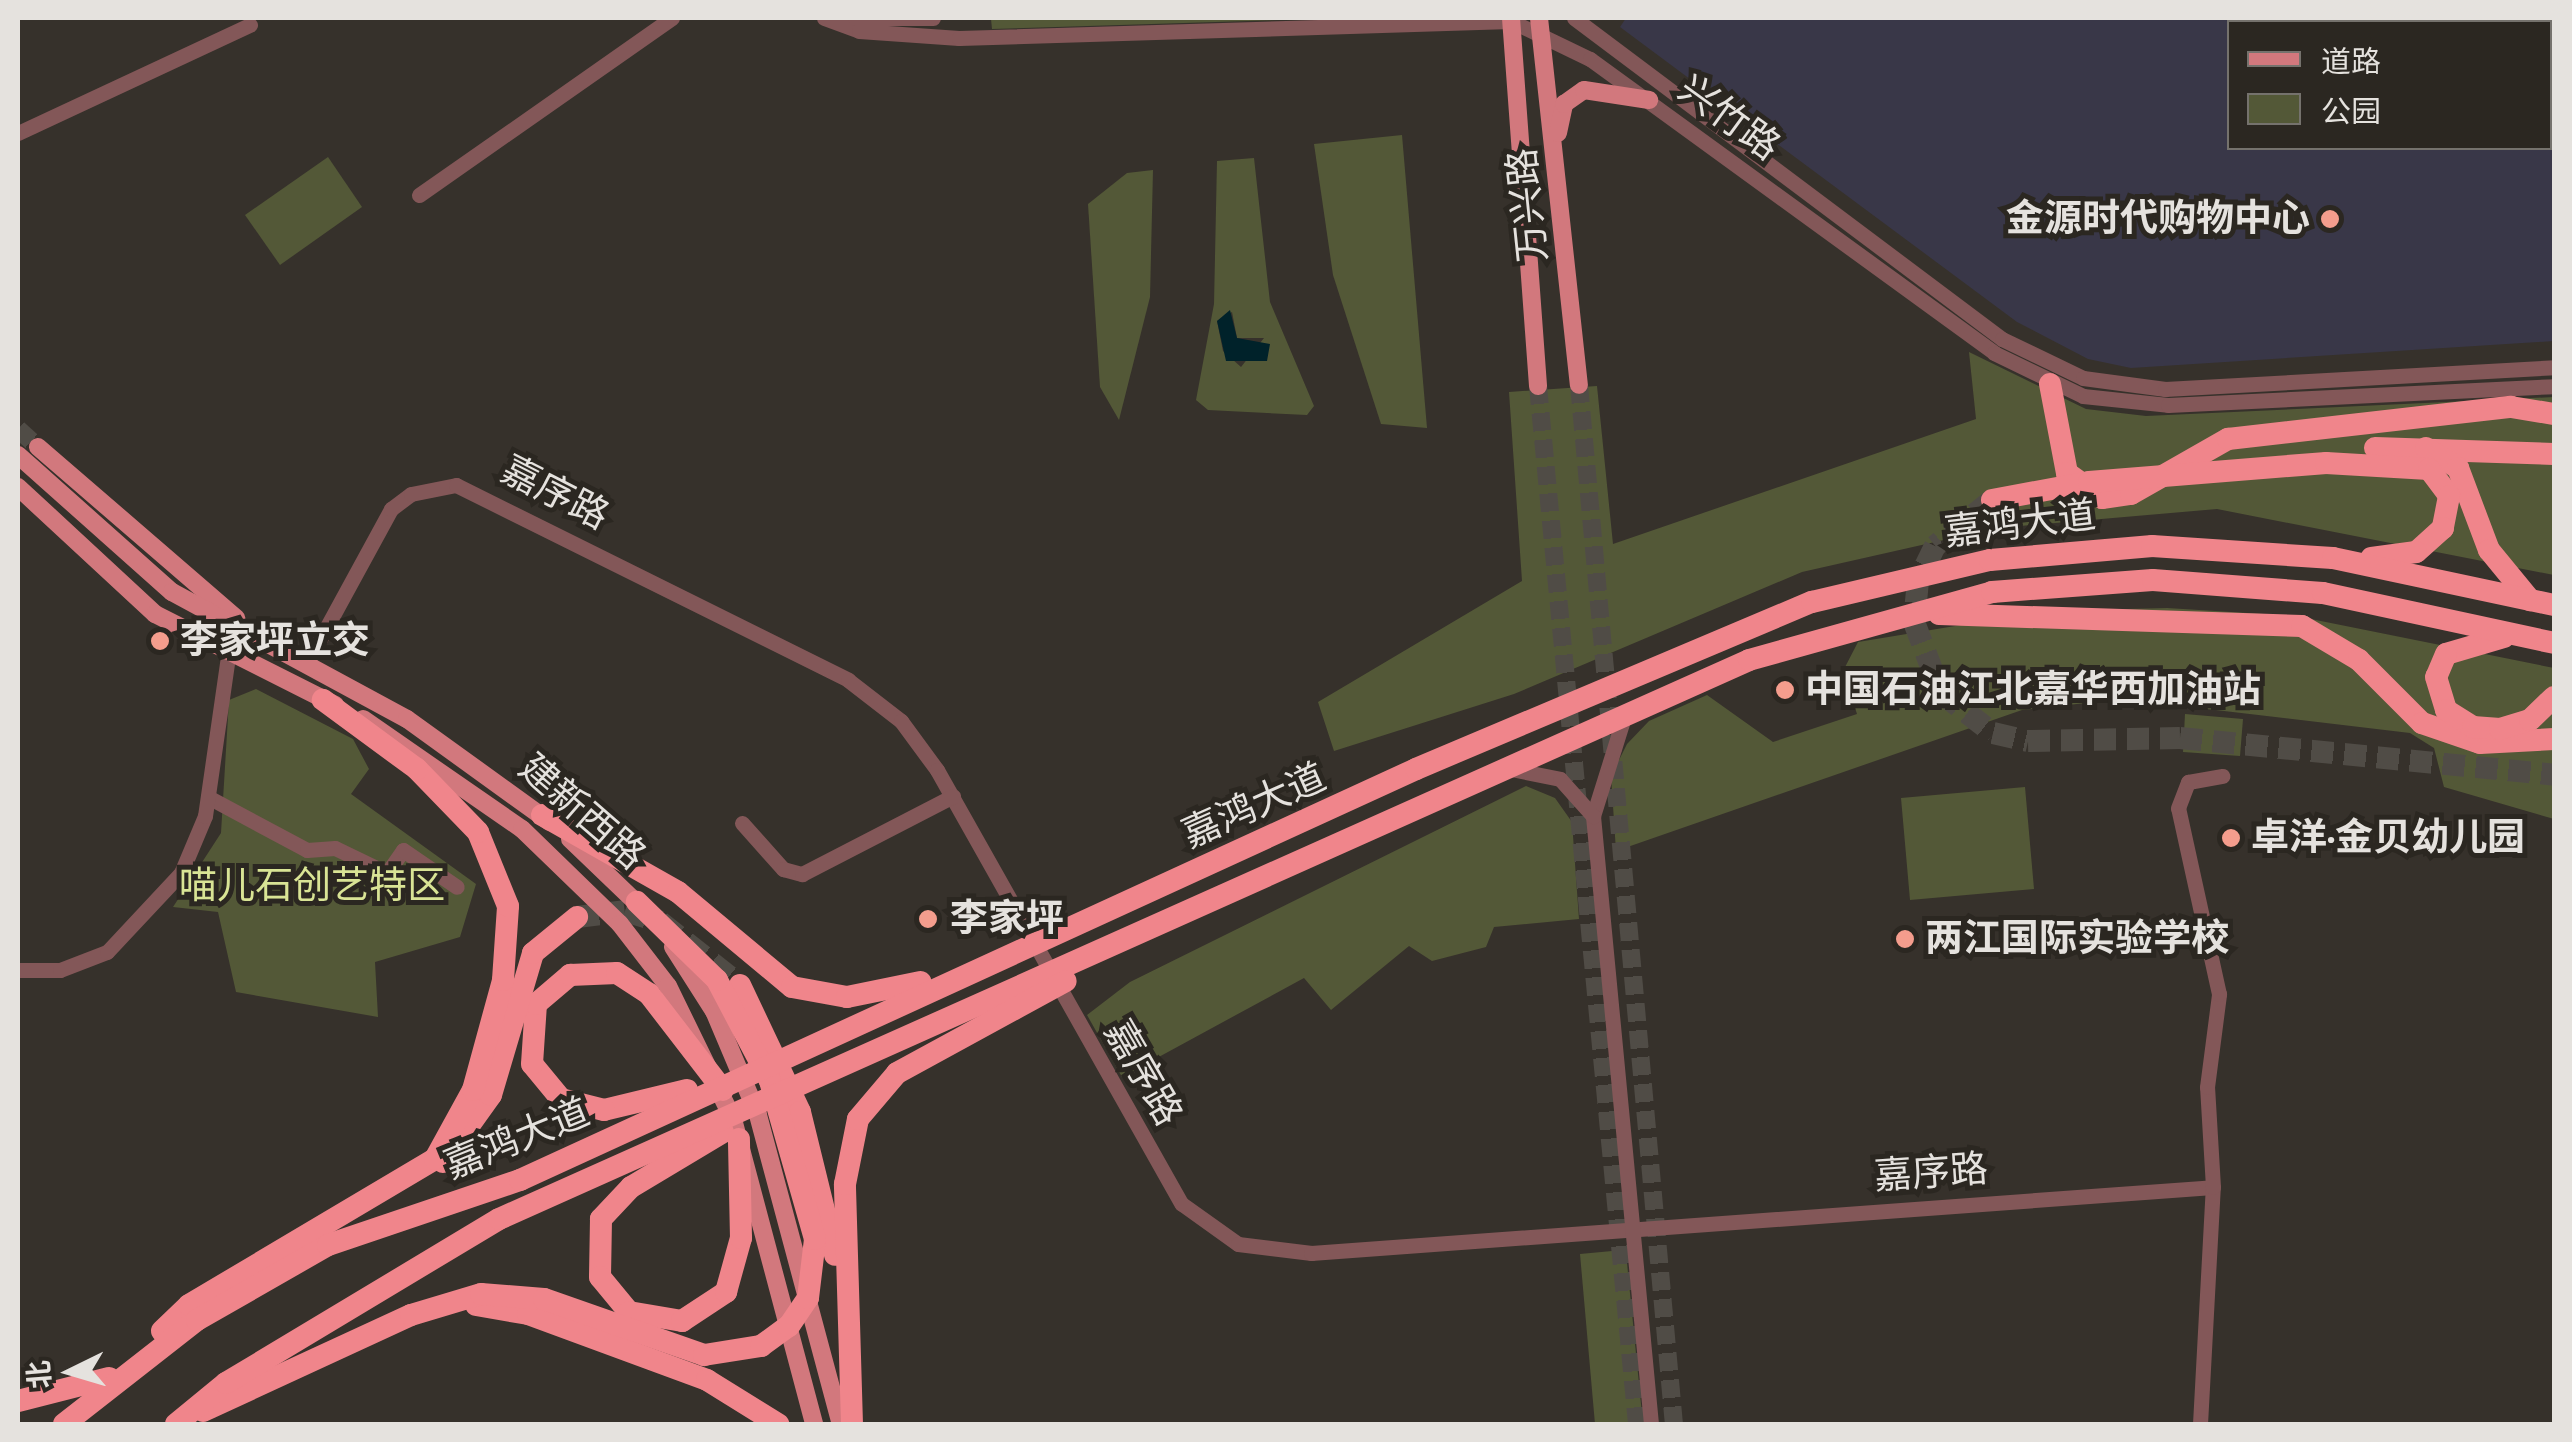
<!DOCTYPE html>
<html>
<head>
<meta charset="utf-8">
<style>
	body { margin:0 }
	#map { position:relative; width:2572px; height:1442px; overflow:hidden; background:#36312b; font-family:Karla,"Noto Sans SC",sans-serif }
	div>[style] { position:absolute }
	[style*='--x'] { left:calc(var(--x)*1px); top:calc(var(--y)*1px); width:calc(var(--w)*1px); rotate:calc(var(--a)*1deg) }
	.commercial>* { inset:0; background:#393748 }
	.green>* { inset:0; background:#535837 }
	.water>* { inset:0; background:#00222a }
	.major-tunnel>* { height:18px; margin-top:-9px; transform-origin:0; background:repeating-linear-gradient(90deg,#504c46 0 18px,transparent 0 27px) }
	.highway-tunnel>* { height:22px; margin-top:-11px; transform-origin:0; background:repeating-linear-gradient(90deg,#504c46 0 22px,transparent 0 33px) }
	.minor>* { height:15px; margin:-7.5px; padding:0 7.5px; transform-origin:7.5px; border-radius:7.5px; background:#835758 }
	.major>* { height:18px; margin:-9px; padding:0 9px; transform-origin:9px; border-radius:9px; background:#d2787d }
	.highway>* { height:22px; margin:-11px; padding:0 11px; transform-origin:11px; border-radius:11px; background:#f0858b }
	.dots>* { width:28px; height:28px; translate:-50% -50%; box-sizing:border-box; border:5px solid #2b2721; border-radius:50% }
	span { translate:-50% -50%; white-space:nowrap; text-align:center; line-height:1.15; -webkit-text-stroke:10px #2b2721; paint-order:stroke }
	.street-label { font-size:38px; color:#e5e2de }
	.poi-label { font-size:38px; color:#e5e2de; font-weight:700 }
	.right { translate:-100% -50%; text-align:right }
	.left { translate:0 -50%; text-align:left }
	.park-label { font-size:38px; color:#d9e495 }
	.frame { position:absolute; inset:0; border:20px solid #e5e2de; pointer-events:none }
	.legend { position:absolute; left:2227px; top:20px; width:325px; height:130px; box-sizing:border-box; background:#2b2721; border:2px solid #75726d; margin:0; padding:12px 18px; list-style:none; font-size:30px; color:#e5e2de }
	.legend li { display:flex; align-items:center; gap:20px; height:50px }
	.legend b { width:50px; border:2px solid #75726d }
	.north { position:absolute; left:20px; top:1322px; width:100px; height:100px; -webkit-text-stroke:8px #2b2721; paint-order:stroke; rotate:265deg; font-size:28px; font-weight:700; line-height:40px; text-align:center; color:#e5e2de }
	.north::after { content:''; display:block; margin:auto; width:35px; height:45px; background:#e5e2de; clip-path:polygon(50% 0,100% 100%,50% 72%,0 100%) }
</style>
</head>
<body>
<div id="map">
	<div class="commercial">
		<i style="clip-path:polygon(evenodd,1626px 18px,2554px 18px,2554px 341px,2131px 368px,2088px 359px,2017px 322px,1620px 27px,1626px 18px,2230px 22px,2550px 22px,2550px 148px,2230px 148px,2230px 22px)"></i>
	</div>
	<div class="green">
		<i style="clip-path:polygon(1012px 18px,1346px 18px,992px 29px,991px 19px)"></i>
		<i style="clip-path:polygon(1402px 135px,1427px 428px,1381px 424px,1333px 275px,1314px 144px)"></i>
		<i style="clip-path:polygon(328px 157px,362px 207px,280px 265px,245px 215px)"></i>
		<i style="clip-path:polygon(evenodd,1254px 158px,1270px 302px,1314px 406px,1307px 415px,1208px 410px,1196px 400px,1214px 304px,1217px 161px,1254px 158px,1232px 312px,1237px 338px,1264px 338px,1241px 367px,1223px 351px,1217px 321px,1232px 312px)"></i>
		<i style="clip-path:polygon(1153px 170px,1150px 297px,1119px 420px,1100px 387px,1088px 204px,1127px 173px)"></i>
		<i style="clip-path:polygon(1969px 352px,2086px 409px,2146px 416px,2554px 397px,2554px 575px,2217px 509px,1997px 528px,1802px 572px,1514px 694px,1334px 751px,1318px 702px,1522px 581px,1509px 392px,1597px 386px,1613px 544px,1976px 419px)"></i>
		<i style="clip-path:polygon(2167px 608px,2296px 616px,2554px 668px,2554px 819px,2444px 787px,2434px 748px,2410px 733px,2122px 699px,2022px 710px,1616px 851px,1611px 776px,1627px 744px,1649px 721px,1707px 695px,1773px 742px,1857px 714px,1843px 671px,1858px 642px,2046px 611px)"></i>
		<i style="clip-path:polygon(256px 689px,353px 739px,369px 769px,351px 794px,476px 884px,460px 937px,375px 962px,378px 1017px,236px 992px,218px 912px,173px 907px,221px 833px,229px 700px)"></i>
		<i style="clip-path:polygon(2185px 714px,2243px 719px,2240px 756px,2183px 752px)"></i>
		<i style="clip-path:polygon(1526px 786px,1555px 798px,1572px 822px,1579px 919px,1494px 927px,1486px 947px,1432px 961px,1409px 946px,1331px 1010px,1304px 978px,1122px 1077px,1087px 1015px,1130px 982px)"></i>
		<i style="clip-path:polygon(2025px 787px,2034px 889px,1910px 900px,1901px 798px)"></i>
		<i style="clip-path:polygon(1612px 1251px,1627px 1263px,1643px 1424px,1595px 1424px,1580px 1254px)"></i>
	</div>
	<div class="water">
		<i style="clip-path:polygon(1230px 310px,1237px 338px,1270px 344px,1267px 361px,1226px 361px,1217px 321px)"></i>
	</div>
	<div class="major-tunnel">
		<i style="--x:1579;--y:385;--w:1043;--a:84.78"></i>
		<i style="--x:1538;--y:386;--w:1043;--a:84.55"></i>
		<i style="--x:18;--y:429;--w:27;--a:42"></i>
	</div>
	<div class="highway-tunnel">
		<i style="--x:1992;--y:500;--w:73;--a:141.1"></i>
		<i style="--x:1935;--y:546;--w:39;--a:116"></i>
		<i style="--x:1918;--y:581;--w:41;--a:95.6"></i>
		<i style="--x:1914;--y:622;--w:76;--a:69.2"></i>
		<i style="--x:1941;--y:693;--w:66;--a:37.6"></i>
		<i style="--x:1993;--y:733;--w:36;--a:13"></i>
		<i style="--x:2028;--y:741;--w:152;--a:-1.1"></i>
		<i style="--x:2180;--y:738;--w:376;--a:5.6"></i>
		<i style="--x:577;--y:917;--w:48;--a:-7.1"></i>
		<i style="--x:625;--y:911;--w:37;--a:17"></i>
		<i style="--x:660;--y:922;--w:102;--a:38.2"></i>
	</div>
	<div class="minor">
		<i style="--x:824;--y:18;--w:37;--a:20"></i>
		<i style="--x:859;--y:31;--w:100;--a:4"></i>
		<i style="--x:959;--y:38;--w:552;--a:-1.76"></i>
		<i style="--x:1511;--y:21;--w:88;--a:25.7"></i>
		<i style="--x:1590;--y:59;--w:500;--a:36"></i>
		<i style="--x:1994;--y:353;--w:99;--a:25.8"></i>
		<i style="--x:2083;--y:396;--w:85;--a:6"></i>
		<i style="--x:2168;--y:405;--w:386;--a:-2.8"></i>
		<i style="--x:855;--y:18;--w:78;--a:0"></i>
		<i style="--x:1574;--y:18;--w:535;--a:36.87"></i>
		<i style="--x:2002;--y:339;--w:90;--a:25.7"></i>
		<i style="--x:2083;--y:378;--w:83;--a:7.6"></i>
		<i style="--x:2165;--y:389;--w:390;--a:-3.2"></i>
		<i style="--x:18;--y:133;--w:256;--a:-25"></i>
		<i style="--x:419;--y:195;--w:309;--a:-35"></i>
		<i style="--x:306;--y:665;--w:178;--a:-61.4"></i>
		<i style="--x:391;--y:509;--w:25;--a:-37"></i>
		<i style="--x:411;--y:494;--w:46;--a:-11.3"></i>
		<i style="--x:456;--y:485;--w:438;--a:26.4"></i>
		<i style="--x:848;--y:680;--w:67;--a:37.7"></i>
		<i style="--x:901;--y:721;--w:61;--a:53.7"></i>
		<i style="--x:937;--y:770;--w:498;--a:60.6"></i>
		<i style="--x:1182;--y:1204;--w:69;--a:35.5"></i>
		<i style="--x:1238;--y:1244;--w:74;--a:7"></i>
		<i style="--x:1311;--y:1253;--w:904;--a:-4.18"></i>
		<i style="--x:1624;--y:717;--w:104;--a:107.4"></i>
		<i style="--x:1593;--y:816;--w:611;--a:84.55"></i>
		<i style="--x:1511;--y:769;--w:50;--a:11.5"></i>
		<i style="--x:1560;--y:779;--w:50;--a:48.3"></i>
		<i style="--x:208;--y:797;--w:112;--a:28.2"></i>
		<i style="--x:307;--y:850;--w:28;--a:-4"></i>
		<i style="--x:335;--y:848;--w:58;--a:25.7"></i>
		<i style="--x:387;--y:873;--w:28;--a:-55"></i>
		<i style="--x:403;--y:850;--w:65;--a:34.4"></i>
		<i style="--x:742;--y:823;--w:62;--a:48.3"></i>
		<i style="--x:783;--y:869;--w:20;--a:15"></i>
		<i style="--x:802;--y:874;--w:170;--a:-27.3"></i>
		<i style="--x:18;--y:970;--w:42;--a:0"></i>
		<i style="--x:60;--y:970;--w:50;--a:-21"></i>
		<i style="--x:107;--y:952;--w:108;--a:-46.9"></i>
		<i style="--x:181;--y:873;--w:62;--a:-67.2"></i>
		<i style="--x:205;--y:816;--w:161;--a:-81.8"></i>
		<i style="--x:2200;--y:1424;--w:237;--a:-86.9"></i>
		<i style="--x:2213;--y:1187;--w:100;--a:-93.4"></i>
		<i style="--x:2207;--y:1087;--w:94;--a:-82.6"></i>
		<i style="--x:2219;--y:994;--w:190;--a:-102.4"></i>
		<i style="--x:2178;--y:808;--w:28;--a:-69"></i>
		<i style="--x:2188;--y:782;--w:35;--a:-10"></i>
	</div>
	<div class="major">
		<i style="--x:1511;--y:18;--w:369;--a:85.8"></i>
		<i style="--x:1539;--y:18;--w:369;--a:83.8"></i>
		<i style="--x:1558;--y:133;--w:30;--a:-78"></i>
		<i style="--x:1564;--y:104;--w:24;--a:-35"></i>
		<i style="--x:1584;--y:90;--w:66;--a:8.7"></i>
		<i style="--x:38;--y:447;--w:262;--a:40.8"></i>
		<i style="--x:18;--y:455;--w:206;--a:41.7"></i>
		<i style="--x:172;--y:592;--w:267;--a:28.4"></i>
		<i style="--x:407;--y:719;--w:176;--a:35.8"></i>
		<i style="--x:18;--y:487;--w:187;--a:42.8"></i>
		<i style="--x:155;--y:614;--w:202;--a:26.8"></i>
		<i style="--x:363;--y:719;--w:193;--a:34.7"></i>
		<i style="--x:522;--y:829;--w:136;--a:44.1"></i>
		<i style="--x:620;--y:924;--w:78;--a:52.3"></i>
		<i style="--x:668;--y:986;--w:148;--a:64"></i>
		<i style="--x:733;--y:1119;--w:316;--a:75.1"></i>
		<i style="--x:570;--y:839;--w:104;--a:43.8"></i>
		<i style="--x:673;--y:947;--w:76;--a:57.4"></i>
		<i style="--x:714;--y:1011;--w:113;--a:67.1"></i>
		<i style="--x:758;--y:1115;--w:320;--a:75"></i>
	</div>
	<div class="highway">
		<i style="--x:2050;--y:384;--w:91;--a:79.2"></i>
		<i style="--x:2067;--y:473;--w:43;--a:35.5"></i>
		<i style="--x:2102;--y:498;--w:29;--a:-8"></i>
		<i style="--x:2131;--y:494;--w:112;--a:-29.6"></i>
		<i style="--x:2228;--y:439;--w:285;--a:-6.5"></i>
		<i style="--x:2511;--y:407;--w:44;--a:9.2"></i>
		<i style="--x:2375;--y:448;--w:179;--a:1.9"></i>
		<i style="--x:2426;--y:448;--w:38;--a:32"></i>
		<i style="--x:2458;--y:468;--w:88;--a:69.3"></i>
		<i style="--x:2489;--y:550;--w:65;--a:50.6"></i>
		<i style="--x:1992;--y:500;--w:99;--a:-10.5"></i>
		<i style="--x:2089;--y:482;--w:238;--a:-4.6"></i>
		<i style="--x:2326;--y:463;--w:103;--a:3.3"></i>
		<i style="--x:2429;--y:469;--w:34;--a:53"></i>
		<i style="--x:2449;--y:496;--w:33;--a:101"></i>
		<i style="--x:2443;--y:528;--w:36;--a:138"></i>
		<i style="--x:2416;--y:552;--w:45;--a:172.4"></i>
		<i style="--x:1939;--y:614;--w:363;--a:1.9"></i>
		<i style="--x:2302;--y:626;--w:66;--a:30.8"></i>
		<i style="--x:2359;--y:660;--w:89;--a:45"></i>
		<i style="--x:2422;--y:723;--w:61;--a:19"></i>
		<i style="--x:2480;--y:743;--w:74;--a:-3.1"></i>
		<i style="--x:2504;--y:637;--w:60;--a:163.7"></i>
		<i style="--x:2446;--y:654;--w:25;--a:113"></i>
		<i style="--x:2436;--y:677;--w:34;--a:73"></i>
		<i style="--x:2446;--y:710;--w:32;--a:32"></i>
		<i style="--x:2473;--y:727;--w:27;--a:4"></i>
		<i style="--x:2500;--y:729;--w:31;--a:-17"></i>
		<i style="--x:2530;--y:720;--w:33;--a:-44"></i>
		<i style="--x:542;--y:815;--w:156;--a:29.5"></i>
		<i style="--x:678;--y:892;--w:148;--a:39.8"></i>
		<i style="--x:792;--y:987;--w:56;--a:10.3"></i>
		<i style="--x:847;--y:997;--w:75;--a:-11.6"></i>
		<i style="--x:740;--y:985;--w:140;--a:64.7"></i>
		<i style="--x:800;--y:1112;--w:147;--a:76.2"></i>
		<i style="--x:687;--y:1090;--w:85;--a:166.5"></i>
		<i style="--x:604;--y:1110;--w:44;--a:-165.7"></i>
		<i style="--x:561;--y:1099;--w:45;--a:-129.6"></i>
		<i style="--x:532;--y:1064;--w:60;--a:-86.2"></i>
		<i style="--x:536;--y:1004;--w:45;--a:-40.5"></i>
		<i style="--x:570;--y:975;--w:47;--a:-2.4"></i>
		<i style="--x:617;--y:973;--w:38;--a:33"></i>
		<i style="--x:649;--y:994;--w:121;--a:52.4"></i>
		<i style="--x:723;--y:1132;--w:107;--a:149.1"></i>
		<i style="--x:631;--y:1187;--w:44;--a:133.2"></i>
		<i style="--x:601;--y:1219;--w:58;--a:91"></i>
		<i style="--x:600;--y:1277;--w:45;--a:50.4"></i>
		<i style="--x:629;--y:1312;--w:54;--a:9.6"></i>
		<i style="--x:682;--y:1321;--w:53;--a:-33.4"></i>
		<i style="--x:726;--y:1292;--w:56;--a:-74.5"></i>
		<i style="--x:741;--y:1238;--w:99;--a:-91.2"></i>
		<i style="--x:443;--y:1162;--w:82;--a:-54.4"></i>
		<i style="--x:491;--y:1095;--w:148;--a:-73.5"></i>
		<i style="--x:533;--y:953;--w:57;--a:-39.3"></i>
		<i style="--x:476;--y:1305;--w:53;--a:9.8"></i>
		<i style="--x:528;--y:1314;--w:191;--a:20.2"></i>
		<i style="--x:707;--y:1380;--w:84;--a:31.8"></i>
		<i style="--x:162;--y:1331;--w:37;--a:-44"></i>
		<i style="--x:189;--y:1305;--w:286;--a:-30.7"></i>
		<i style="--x:435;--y:1159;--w:79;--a:-61.2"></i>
		<i style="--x:473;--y:1090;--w:114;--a:-74.7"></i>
		<i style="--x:503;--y:980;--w:74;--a:-86.1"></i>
		<i style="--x:508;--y:906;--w:80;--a:-112.1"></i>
		<i style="--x:478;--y:832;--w:88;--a:-134.1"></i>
		<i style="--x:417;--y:769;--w:117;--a:-143.7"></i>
		<i style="--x:18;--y:1401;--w:94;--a:-14.2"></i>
		<i style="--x:203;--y:1411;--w:229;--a:-24.8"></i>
		<i style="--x:411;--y:1315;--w:73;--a:-16.7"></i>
		<i style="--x:481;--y:1294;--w:63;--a:4.5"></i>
		<i style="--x:544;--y:1299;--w:170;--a:19.3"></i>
		<i style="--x:704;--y:1355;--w:58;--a:-9"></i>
		<i style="--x:761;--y:1346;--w:34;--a:-36"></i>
		<i style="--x:789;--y:1326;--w:34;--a:-56"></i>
		<i style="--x:808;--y:1298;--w:59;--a:-83.2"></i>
		<i style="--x:815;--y:1239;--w:164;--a:-105.9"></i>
		<i style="--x:770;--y:1081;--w:114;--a:-117.7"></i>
		<i style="--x:717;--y:980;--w:112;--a:-135.7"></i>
		<i style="--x:64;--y:1424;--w:169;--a:-38"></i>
		<i style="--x:197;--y:1320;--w:151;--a:-29.8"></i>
		<i style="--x:328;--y:1245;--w:203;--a:-18.7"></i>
		<i style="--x:520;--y:1180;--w:986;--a:-24.64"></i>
		<i style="--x:1416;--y:769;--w:430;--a:-22.9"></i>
		<i style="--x:1812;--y:602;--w:183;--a:-13.3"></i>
		<i style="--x:1990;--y:560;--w:163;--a:-4.9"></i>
		<i style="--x:2152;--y:546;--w:181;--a:3.8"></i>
		<i style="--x:2333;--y:558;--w:226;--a:12"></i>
		<i style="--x:176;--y:1424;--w:65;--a:-39.4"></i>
		<i style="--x:226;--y:1383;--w:318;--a:-31"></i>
		<i style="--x:499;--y:1219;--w:1369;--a:-24.09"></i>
		<i style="--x:1749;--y:660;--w:252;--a:-15.6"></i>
		<i style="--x:1992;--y:592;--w:161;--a:-4.3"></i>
		<i style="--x:2153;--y:580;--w:170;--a:4.4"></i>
		<i style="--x:2323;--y:593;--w:236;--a:12.2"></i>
		<i style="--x:852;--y:1424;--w:240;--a:-91.7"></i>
		<i style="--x:845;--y:1184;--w:66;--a:-78.7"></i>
		<i style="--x:858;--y:1119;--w:60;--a:-49.7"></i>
		<i style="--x:897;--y:1073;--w:192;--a:-28.6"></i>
	</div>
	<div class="dots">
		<i style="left:2330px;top:219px;background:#f49d8d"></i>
		<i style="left:160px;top:641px;background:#f49d8d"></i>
		<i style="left:1785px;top:690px;background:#f49d8d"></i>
		<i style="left:2231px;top:838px;background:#f49d8d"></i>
		<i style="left:928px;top:919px;background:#f49d8d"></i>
		<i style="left:1905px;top:939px;background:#f49d8d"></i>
	</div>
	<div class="street-label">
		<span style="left:1729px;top:118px;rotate:36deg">兴竹路</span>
		<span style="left:1528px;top:205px;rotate:-96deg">万兴路</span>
		<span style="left:555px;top:493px;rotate:27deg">嘉序路</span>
		<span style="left:2020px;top:524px;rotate:-7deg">嘉鸿大道</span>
		<span style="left:1254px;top:806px;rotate:-24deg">嘉鸿大道</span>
		<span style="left:582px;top:812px;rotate:41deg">建新西路</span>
		<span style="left:1143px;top:1073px;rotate:60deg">嘉序路</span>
		<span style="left:517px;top:1139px;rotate:-22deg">嘉鸿大道</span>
		<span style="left:1931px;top:1173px;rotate:-4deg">嘉序路</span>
	</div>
	<div class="poi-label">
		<span class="right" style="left:2310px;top:219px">金源时代购物中心</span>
		<span class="left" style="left:180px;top:641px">李家坪立交</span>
		<span class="left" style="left:1805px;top:690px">中国石油江北嘉华西加油站</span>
		<span class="left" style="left:2251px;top:838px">卓洋·金贝幼儿园</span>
		<span class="left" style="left:950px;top:919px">李家坪</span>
		<span class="left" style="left:1925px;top:939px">两江国际实验学校</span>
	</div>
	<div class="park-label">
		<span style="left:312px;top:886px">喵儿石创艺特区</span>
	</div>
	<div class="frame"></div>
	<ul class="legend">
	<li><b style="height:12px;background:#d2787d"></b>道路</li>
	<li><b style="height:28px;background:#535837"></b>公园</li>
	</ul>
	<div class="north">北</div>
</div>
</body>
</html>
